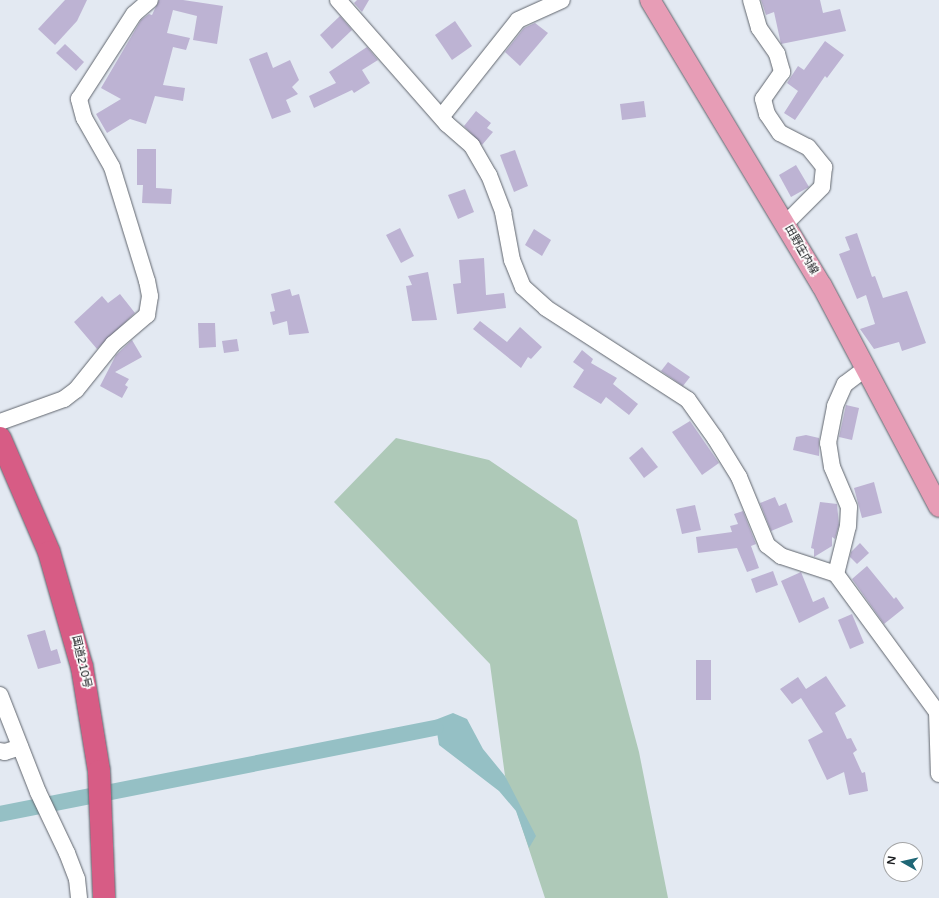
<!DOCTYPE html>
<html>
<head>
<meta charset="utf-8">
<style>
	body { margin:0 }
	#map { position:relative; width:939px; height:898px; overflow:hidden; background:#e3e9f2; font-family:"Varela Round","Noto Sans JP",sans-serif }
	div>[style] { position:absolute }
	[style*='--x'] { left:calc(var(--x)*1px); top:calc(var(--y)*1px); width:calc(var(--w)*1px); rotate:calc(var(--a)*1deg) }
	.green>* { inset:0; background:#aec9b8 }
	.water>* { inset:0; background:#95c0c5 }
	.canal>* { height:16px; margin:-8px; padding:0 8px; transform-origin:8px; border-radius:8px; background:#95c0c5 }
	.building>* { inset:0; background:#bdb3d3 }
	.roads { filter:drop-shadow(0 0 1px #60656d) drop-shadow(0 0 1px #60656d) }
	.minor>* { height:16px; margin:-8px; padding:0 8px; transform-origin:8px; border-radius:8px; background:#fff }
	.major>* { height:20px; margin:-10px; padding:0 10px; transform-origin:10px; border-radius:10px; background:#e79db6 }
	.highway>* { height:22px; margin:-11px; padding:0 11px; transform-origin:11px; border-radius:11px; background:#d75c85 }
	span { translate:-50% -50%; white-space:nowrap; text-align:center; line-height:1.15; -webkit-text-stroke:3.5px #fff; paint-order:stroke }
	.street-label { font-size:11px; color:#191b1e }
	.north { position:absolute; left:883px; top:842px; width:40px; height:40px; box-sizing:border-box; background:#fff; border:1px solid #a3a4a5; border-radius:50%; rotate:278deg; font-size:11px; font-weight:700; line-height:16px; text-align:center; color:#191b1e }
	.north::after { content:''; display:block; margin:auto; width:14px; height:18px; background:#206776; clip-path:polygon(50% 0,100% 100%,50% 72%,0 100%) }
</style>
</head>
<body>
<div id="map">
	<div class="green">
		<i style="clip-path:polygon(396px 438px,489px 460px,577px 520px,639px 752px,668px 898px,545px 898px,505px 776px,490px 664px,334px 502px)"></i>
	</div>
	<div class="water">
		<i style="clip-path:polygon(453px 713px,467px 719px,483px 749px,505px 776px,536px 836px,529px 848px,516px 811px,499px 791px,439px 745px,435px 720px)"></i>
	</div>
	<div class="canal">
		<i style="--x:0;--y:814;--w:444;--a:-11.2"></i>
	</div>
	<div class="building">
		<i style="clip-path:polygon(65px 0,87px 0,77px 21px,55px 45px,38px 29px)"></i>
		<i style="clip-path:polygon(159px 0,183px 0,223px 6px,217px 44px,193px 40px,197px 16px,173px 10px,167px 33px,190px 38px,186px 50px,173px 47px,163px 85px,185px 88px,183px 101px,155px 96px,146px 124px,130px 119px,107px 133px,96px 114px,121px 99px,101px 88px,141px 20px,149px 14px,152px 15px)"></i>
		<i style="clip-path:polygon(357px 0,369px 0,362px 12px,354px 3px)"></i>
		<i style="clip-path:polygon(761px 0,820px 0,823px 13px,840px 9px,846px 31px,781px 44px,774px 12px,766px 15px)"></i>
		<i style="clip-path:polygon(340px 16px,352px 30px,332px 49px,320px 35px)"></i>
		<i style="clip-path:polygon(455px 21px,472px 46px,452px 60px,435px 35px)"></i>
		<i style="clip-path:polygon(535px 23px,548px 33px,520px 66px,505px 52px,524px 28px)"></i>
		<i style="clip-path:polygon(825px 41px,844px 55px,827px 78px,825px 76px,795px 120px,784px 113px,798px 91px,787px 83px,798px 66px,804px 70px)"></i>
		<i style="clip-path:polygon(65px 44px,84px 62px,76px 71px,56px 53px)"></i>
		<i style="clip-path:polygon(367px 47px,378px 60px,362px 70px,370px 83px,354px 93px,352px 90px,314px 108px,309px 96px,336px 83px,329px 72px)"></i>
		<i style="clip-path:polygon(267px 52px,273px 68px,290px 60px,299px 80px,292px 87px,298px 94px,286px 100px,291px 112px,272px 119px,249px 59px)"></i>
		<i style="clip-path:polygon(644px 101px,646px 117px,622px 120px,620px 104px)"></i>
		<i style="clip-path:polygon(476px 111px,491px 123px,487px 128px,493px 132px,482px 145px,464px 126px)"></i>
		<i style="clip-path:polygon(137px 149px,156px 149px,156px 188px,172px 189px,171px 204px,142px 203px,143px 185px,137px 185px)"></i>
		<i style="clip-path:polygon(515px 150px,528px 186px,514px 192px,500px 155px)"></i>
		<i style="clip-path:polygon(796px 165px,809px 187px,791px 197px,779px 175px)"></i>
		<i style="clip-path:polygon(465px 189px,474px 212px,458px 219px,448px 195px)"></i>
		<i style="clip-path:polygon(400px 228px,414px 256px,401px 263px,386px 235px)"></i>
		<i style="clip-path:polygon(534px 229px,551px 240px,542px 256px,525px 245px)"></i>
		<i style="clip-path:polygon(857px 233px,872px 277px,875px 276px,883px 298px,907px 291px,926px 343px,902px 351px,899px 342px,874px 349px,860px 329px,875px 324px,866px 295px,857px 299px,839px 254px,850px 250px,845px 237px)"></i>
		<i style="clip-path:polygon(484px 258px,486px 295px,504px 293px,506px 308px,457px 314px,453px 284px,461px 283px,459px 260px)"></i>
		<i style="clip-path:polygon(428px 272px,437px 320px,412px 321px,406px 286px,412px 285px,408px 276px)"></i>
		<i style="clip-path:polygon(290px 289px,292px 296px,299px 294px,309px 333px,289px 335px,287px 321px,273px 325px,270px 312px,275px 311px,271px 294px)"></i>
		<i style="clip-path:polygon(120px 294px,135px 313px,97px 349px,74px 322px,102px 296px,108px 303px)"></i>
		<i style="clip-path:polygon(480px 321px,507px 342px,520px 327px,542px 347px,531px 359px,528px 357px,521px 368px,473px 329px)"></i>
		<i style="clip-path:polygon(198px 323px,215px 323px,216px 347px,199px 348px)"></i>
		<i style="clip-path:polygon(237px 339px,239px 351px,224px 353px,222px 341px)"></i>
		<i style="clip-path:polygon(132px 340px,142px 357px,115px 372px,129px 379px,125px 385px,128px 387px,122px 398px,100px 386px,116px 355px)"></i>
		<i style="clip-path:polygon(582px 350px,593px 359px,591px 363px,617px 378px,613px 384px,638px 404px,629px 415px,606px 397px,601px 404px,573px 387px,584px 370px,573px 362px)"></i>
		<i style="clip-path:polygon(668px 362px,690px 377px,683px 386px,661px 371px)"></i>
		<i style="clip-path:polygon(846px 405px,859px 408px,852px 440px,839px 437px)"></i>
		<i style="clip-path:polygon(690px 421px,719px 463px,702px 475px,672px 432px)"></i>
		<i style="clip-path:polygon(806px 435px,819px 438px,819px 456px,793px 450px,796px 437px)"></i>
		<i style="clip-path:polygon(642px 447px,658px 467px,644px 478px,629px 458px)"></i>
		<i style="clip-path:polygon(874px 482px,882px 513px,862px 518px,854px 488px)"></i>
		<i style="clip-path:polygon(775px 497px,779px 506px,786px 503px,793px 522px,771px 531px,760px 503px)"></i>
		<i style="clip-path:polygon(820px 502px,837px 504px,839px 525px,835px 539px,832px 537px,832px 546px,814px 557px,814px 549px,811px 548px)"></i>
		<i style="clip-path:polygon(695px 505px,701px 530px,682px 534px,676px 509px)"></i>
		<i style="clip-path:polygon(743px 511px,756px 544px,751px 546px,759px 568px,747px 572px,737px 548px,698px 553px,696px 537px,732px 532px,730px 526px,738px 524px,734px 514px)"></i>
		<i style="clip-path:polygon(860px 543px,869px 553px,857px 564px,850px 557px,851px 552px)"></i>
		<i style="clip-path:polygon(867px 566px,894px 599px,896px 597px,904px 608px,884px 624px,852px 579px)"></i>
		<i style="clip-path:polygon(773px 571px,778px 585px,756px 593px,751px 579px)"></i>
		<i style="clip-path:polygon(801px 572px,813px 602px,824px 597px,829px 608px,799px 623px,781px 581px)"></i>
		<i style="clip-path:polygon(852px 614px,864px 643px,850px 649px,838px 620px)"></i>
		<i style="clip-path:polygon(45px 630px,51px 651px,57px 649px,61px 663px,38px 669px,27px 635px)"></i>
		<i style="clip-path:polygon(696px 660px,711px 660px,711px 700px,696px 700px)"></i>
		<i style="clip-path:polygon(826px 676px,846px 706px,835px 713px,847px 739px,851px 738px,857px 750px,853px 753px,862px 773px,865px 772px,868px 791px,849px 795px,844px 772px,827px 780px,808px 740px,823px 732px,801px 698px,792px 704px,780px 689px,798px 677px,806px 689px)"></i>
	</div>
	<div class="roads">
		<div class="minor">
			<i style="--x:338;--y:0;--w:165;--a:48.7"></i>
			<i style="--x:447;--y:124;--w:33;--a:41"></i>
			<i style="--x:472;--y:146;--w:34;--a:60"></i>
			<i style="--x:489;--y:175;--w:40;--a:69"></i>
			<i style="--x:503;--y:212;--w:49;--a:79.4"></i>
			<i style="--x:512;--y:260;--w:29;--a:68"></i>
			<i style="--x:523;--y:287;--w:31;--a:42"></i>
			<i style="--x:546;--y:308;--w:169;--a:32.9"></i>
			<i style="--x:688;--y:400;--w:47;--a:54.6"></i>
			<i style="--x:715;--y:438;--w:46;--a:58.4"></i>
			<i style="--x:739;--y:477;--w:74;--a:67.6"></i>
			<i style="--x:767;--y:545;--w:18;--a:38"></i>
			<i style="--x:781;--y:556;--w:58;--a:18.1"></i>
			<i style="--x:836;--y:574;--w:171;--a:53.8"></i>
			<i style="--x:937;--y:712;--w:62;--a:88.2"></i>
			<i style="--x:751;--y:0;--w:29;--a:74"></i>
			<i style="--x:759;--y:28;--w:32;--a:55"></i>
			<i style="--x:777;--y:54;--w:19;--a:74"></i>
			<i style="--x:782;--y:72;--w:33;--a:125"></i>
			<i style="--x:763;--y:99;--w:16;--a:75"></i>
			<i style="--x:767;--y:114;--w:23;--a:56"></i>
			<i style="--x:780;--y:133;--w:31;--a:27"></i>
			<i style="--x:808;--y:147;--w:26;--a:51"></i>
			<i style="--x:824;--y:167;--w:20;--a:96"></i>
			<i style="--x:822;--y:187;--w:51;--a:135"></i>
			<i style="--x:442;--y:116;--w:122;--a:-51.6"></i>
			<i style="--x:518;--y:20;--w:48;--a:-24.4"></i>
			<i style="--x:0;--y:422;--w:68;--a:-19.8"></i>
			<i style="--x:64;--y:399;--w:15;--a:-37"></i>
			<i style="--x:76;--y:390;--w:59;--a:-51.2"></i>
			<i style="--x:113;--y:344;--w:45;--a:-40.5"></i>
			<i style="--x:147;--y:315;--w:19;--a:-81"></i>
			<i style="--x:150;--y:296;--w:15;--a:-101"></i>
			<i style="--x:147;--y:281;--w:119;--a:-107.1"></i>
			<i style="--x:112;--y:167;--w:56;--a:-119.7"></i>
			<i style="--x:84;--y:118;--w:20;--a:-105"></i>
			<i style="--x:79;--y:99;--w:101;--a:-57.1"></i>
			<i style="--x:134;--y:14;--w:21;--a:-41"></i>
			<i style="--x:836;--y:574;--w:49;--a:-76"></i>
			<i style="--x:848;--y:526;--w:19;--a:-87"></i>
			<i style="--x:849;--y:507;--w:43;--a:-113"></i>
			<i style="--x:832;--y:467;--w:24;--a:-99"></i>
			<i style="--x:828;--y:443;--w:38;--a:-79"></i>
			<i style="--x:835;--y:406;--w:24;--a:-66"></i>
			<i style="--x:845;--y:384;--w:26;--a:-37"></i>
			<i style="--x:0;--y:695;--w:104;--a:68.6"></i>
			<i style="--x:38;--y:792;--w:68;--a:64.6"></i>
			<i style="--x:67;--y:853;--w:28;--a:69"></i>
			<i style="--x:77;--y:879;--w:19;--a:84"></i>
			<i style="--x:0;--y:751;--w:5;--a:11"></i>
			<i style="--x:5;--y:752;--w:16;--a:-18"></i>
		</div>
		<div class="major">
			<i style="--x:650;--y:0;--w:334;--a:59"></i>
			<i style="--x:822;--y:286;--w:250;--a:62.1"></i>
		</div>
		<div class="highway">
			<i style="--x:0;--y:438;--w:124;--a:66.7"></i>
			<i style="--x:49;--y:552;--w:120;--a:74"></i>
			<i style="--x:82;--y:667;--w:105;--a:80.7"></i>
			<i style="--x:99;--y:771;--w:127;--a:87.7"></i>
		</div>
	</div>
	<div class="street-label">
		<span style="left:801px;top:250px;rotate:60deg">田野庄内線</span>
		<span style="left:81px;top:662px;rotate:77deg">国道210号</span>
	</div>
	<div class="north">N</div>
</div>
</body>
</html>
